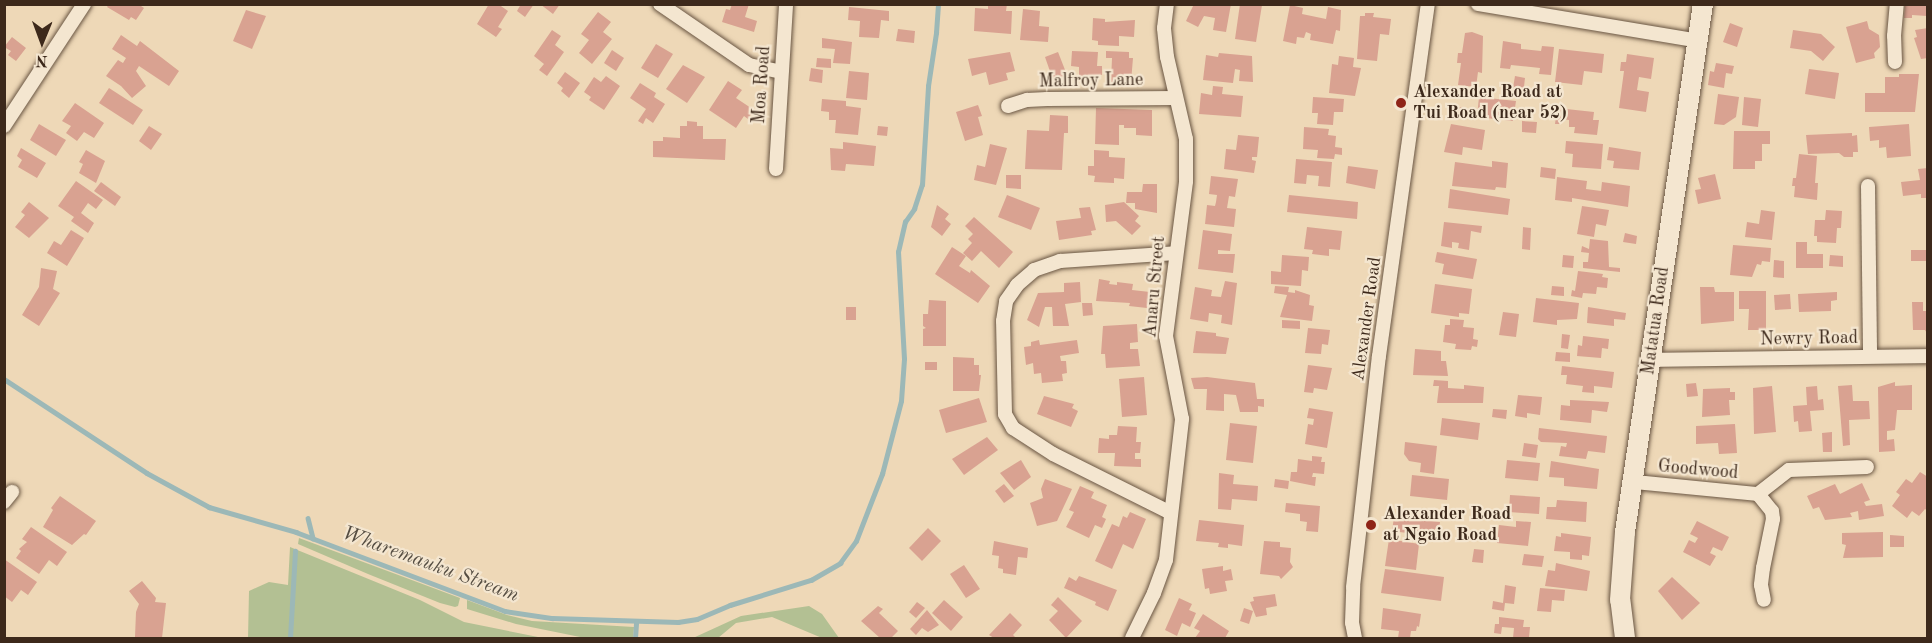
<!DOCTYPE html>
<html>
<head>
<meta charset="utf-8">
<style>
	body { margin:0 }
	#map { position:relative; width:1932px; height:643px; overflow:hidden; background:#eed8b7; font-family:"Old Standard TT",serif }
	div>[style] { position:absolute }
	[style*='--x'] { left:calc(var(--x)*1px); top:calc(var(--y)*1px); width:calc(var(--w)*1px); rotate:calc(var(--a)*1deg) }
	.green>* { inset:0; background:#b3c093 }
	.stream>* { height:4.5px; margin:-2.25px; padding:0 2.25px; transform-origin:2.25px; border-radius:2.25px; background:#9cb8b7 }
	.building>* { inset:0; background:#d9a291 }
	.roads { filter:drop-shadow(0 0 2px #695542) drop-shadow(0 0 2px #695542) }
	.street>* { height:14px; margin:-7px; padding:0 7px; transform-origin:7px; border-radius:7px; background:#f4e6d0 }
	.secondary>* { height:20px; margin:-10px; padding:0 10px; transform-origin:10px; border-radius:10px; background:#f4e6d0 }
	.dots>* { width:16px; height:16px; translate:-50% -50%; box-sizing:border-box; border:3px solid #f4e6d0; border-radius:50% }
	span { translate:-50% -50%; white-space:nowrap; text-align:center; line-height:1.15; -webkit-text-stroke:4.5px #f4e6d0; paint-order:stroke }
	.street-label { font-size:18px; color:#3d291b }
	.poi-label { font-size:18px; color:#3d291b; font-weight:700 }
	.left { translate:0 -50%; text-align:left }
	.water-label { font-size:20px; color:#554d42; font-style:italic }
	.frame { position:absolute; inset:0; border:6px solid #3d291b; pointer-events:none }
	.north { position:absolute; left:12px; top:12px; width:60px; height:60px; -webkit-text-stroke:4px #f4e6d0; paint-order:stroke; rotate:181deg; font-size:16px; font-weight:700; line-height:24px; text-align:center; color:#3d291b }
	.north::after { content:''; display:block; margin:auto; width:21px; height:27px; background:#3d291b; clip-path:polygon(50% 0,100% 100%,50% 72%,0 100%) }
</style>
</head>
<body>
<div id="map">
	<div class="green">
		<i style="clip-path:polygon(299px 538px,460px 598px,458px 606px,455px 607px,440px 603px,368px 574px,298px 544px)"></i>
		<i style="clip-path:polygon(290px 547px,420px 600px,464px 622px,543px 638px,248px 638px,249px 591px,269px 582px,288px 585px)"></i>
		<i style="clip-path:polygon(467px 600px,507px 615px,532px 621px,634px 627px,633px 638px,585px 638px,516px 624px,467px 609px)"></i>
		<i style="clip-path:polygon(809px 606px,822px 614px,839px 638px,822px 638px,772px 617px,736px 623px,718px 638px,693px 638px,741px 616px)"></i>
	</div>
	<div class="stream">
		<i style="--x:4;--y:379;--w:171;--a:33.3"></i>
		<i style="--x:147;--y:473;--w:71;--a:28.7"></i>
		<i style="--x:209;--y:507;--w:91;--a:16"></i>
		<i style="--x:296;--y:532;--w:223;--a:20.7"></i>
		<i style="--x:505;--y:611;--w:48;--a:8.5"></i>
		<i style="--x:552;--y:618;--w:126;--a:1.8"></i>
		<i style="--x:678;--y:622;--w:19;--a:-9"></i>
		<i style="--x:697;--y:619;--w:36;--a:-23"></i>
		<i style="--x:730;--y:605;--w:85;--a:-17.2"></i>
		<i style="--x:811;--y:580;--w:34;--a:-30"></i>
		<i style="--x:840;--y:563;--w:27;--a:-54"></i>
		<i style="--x:856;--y:541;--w:72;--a:-68.8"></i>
		<i style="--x:882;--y:474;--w:75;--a:-75.4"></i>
		<i style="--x:901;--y:401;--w:42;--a:-85.9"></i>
		<i style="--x:904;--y:359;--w:107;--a:-93.2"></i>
		<i style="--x:898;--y:252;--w:31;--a:-77"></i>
		<i style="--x:905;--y:222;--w:16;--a:-55"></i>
		<i style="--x:914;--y:209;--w:25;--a:-72"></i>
		<i style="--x:922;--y:185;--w:99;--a:-86.5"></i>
		<i style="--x:928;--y:86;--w:54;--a:-81.4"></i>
		<i style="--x:936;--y:33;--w:29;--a:-86"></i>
		<i style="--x:308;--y:518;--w:21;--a:76"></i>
		<i style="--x:290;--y:638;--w:87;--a:-86.7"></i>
		<i style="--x:635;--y:638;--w:16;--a:-86"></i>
	</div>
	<div class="building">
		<i style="clip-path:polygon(109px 4px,138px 4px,144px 8px,136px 20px,131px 17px,129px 20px,107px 7px)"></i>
		<i style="clip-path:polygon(489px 4px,498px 4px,508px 11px,498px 27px,502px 29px,496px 37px,477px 24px)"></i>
		<i style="clip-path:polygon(521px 4px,534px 4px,525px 17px,517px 11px)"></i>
		<i style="clip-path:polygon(540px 4px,560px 4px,553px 14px)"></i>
		<i style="clip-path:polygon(732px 4px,749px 4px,745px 17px,757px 21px,754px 32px,722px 22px,726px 9px,730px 10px)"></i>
		<i style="clip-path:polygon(988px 4px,1007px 4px,1006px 11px,1012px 11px,1011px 34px,974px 31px,975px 8px,988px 9px)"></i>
		<i style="clip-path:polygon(1194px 4px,1231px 4px,1226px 32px,1213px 30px,1215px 18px,1204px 16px,1198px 27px,1186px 21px)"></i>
		<i style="clip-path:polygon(1240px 4px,1262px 5px,1256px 42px,1235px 39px)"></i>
		<i style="clip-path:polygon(1905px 4px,1928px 4px,1927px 16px,1912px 15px,1912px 18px,1904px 18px)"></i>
		<i style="clip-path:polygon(1290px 5px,1303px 8px,1302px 14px,1326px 19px,1328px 7px,1341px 10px,1340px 31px,1336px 30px,1333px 44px,1310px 40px,1311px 34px,1306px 32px,1304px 38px,1297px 37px,1296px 44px,1283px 41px)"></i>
		<i style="clip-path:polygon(849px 7px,889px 11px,889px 21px,881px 20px,879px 38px,859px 37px,860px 21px,848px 20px)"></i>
		<i style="clip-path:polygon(1023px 9px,1040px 11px,1039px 26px,1049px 27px,1048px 42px,1020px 40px)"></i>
		<i style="clip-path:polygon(246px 10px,266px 16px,252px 49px,233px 41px)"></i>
		<i style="clip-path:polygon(598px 12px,611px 22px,603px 32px,612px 39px,592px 64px,579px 53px,589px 40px,581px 34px)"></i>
		<i style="clip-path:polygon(1365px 13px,1374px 13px,1373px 17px,1391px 19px,1389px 35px,1380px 34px,1377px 61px,1357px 59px,1360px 16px,1365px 16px)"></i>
		<i style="clip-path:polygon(1093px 18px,1105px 19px,1105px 22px,1135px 20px,1134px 37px,1119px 36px,1119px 46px,1098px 45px,1098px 41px,1092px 40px)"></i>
		<i style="clip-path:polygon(1867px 21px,1869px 29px,1879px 35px,1880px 47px,1874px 53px,1875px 58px,1856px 63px,1846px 27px)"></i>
		<i style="clip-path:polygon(1730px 23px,1743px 28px,1737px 47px,1723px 42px)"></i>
		<i style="clip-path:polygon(1928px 28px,1928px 58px,1921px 59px,1914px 38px,1917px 37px,1915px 30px)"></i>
		<i style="clip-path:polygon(898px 29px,915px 31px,914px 43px,896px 41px)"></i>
		<i style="clip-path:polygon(552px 30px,561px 36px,555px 45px,564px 52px,547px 76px,539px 70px,544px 64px,534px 56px)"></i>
		<i style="clip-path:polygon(1793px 30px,1821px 34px,1835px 47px,1823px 61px,1811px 51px,1790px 48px)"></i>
		<i style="clip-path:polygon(1472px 32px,1483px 36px,1482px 73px,1478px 72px,1476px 87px,1458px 85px,1461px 63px,1457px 63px,1458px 53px,1462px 53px,1465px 33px)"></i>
		<i style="clip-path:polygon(121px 35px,137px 46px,140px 41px,179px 71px,169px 86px,139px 66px,136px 71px,146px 86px,132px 98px,121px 86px,106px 76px,118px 60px,123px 63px,126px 58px,112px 49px)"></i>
		<i style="clip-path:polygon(12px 37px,26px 48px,16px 61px,8px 55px,11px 51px,4px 47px)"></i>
		<i style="clip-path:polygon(822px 38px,852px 42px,850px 64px,833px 63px,835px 49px,822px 48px)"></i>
		<i style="clip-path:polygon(1503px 41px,1521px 44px,1521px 49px,1541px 51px,1542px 46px,1554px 47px,1551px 75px,1539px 74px,1540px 68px,1511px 65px,1510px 69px,1500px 68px)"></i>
		<i style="clip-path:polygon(656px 44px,673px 54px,658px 78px,641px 68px)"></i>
		<i style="clip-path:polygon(1559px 49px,1604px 54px,1602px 73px,1584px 71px,1582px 85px,1555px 82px)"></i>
		<i style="clip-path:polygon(612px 50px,624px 58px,616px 71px,604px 63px)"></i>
		<i style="clip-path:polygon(1072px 51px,1098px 52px,1097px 66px,1102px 66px,1102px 75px,1096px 75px,1096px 80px,1079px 79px,1079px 67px,1071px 66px)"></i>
		<i style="clip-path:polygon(1106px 51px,1129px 52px,1129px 58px,1133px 58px,1131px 82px,1111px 82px,1112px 58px,1106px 58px)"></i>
		<i style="clip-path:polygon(1010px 52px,1015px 71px,1006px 73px,1008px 80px,989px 85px,986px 72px,972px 76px,968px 59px)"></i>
		<i style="clip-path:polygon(1058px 52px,1067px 75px,1053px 80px,1045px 57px)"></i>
		<i style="clip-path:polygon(1219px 53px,1252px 56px,1253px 82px,1239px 81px,1240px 70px,1235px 69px,1233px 83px,1203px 80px,1206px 55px,1218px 57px)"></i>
		<i style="clip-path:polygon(1627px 54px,1654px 58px,1651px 79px,1639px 77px,1637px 90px,1649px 92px,1646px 112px,1619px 108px,1624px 71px,1620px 71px,1621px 62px,1626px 62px)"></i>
		<i style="clip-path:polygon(1339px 56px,1354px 58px,1353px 67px,1361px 68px,1355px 96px,1329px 93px,1332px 64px,1338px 65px)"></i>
		<i style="clip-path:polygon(817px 58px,831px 59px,831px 68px,816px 67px)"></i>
		<i style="clip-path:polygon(1716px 63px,1734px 66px,1732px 74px,1726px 73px,1724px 88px,1708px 85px,1710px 71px,1714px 72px)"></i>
		<i style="clip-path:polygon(683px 65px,705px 77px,687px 103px,666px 89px)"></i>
		<i style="clip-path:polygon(811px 68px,823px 70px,822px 83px,809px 81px)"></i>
		<i style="clip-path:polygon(1809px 69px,1839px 73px,1835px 99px,1805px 94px)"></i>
		<i style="clip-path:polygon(849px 71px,869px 73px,867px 100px,846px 98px)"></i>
		<i style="clip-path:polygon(565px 72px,580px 83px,569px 98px,561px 91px,563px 88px,557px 83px)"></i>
		<i style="clip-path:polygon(1899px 74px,1919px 74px,1915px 112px,1865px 112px,1865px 93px,1885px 93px,1885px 77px,1899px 77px)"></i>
		<i style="clip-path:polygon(606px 76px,620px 86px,604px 110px,589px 100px,591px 97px,584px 92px,594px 77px,601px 82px)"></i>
		<i style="clip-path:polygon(1515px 76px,1525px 78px,1523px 95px,1512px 94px)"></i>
		<i style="clip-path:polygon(728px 81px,742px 90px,736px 98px,754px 110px,748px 119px,744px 116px,736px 128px,709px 110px)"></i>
		<i style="clip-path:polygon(640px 83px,656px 93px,654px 97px,665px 104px,653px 123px,646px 118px,643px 124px,638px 121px,646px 109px,630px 98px)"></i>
		<i style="clip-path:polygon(1213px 86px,1223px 87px,1222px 94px,1243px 96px,1241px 117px,1199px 114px,1201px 93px,1212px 95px)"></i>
		<i style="clip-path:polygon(109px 88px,143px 110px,133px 125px,99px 103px)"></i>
		<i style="clip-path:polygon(1718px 94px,1739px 97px,1736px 117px,1724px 125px,1714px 124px)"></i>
		<i style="clip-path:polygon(1313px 97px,1344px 99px,1343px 112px,1334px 112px,1333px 125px,1317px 124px,1318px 113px,1312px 113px)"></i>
		<i style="clip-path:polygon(1479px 97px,1516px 101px,1513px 121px,1477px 117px)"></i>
		<i style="clip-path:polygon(1744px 97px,1761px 99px,1758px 127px,1742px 125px)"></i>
		<i style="clip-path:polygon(822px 99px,846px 101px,846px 106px,861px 108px,858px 135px,835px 133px,836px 120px,829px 120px,829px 112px,821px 111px)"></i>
		<i style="clip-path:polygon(75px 103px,104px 123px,94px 138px,84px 132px,77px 141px,66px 133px,71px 126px,62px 121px)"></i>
		<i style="clip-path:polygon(978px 105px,982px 116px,978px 117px,983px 135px,965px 141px,956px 112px)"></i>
		<i style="clip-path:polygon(1451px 106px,1466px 108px,1465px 117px,1450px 116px)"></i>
		<i style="clip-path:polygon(1096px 108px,1152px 110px,1152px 136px,1136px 135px,1136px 128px,1124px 128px,1124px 125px,1119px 125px,1119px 145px,1095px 144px)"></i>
		<i style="clip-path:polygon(1557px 108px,1594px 112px,1593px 120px,1599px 120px,1597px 135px,1574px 133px,1575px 127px,1569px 127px,1569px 120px,1561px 119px,1561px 124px,1555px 124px)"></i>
		<i style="clip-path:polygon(1050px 115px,1068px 116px,1068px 133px,1064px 133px,1062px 170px,1025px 169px,1027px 130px,1049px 131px)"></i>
		<i style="clip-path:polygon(687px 121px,697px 122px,697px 126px,703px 126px,703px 139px,726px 139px,725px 160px,653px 157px,653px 141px,663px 141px,663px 137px,680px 138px,680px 126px,687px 126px)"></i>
		<i style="clip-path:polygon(1522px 121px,1537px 122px,1536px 133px,1522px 132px)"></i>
		<i style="clip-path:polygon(39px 124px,66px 140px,56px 156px,30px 140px)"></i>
		<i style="clip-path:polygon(1451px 124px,1485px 130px,1482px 150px,1463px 147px,1462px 155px,1444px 152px)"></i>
		<i style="clip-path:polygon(1909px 124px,1911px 156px,1887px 158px,1886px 147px,1879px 148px,1879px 140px,1870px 141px,1869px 127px)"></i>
		<i style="clip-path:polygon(149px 126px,162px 134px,151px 150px,139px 141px)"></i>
		<i style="clip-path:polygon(878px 126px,888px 127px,887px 136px,877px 135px)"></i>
		<i style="clip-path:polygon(1304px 127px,1329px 129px,1328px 135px,1336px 136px,1335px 147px,1342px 148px,1342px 155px,1335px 154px,1334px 159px,1317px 158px,1318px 150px,1303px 149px)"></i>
		<i style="clip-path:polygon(1734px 131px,1770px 131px,1770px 144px,1762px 144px,1762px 161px,1755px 161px,1755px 169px,1733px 169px)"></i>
		<i style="clip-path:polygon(1852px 133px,1852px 136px,1857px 135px,1858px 152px,1853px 152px,1853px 157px,1844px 157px,1839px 153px,1808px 154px,1806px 135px)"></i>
		<i style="clip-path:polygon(1238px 135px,1259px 137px,1257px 157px,1252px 157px,1252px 160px,1256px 161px,1254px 173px,1224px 169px,1226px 149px,1236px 150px)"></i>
		<i style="clip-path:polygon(1566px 141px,1603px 144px,1601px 169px,1572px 167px,1573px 154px,1565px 153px)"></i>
		<i style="clip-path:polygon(843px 142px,876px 146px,874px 166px,846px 164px,845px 171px,831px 170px,830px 148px,843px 149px)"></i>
		<i style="clip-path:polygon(990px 144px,1007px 148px,996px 185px,974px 180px,977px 165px,985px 167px)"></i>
		<i style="clip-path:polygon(1609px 147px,1641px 152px,1639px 170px,1613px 168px,1614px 161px,1607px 160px)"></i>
		<i style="clip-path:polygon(21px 148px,46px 163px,37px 178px,18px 167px,22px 160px,17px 156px)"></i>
		<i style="clip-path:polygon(86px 150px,105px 161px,96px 183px,79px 173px,83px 164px,79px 162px)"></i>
		<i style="clip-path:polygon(1094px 150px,1109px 151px,1109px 157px,1125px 158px,1124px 179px,1114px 178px,1114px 183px,1094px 182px,1095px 176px,1088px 175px,1088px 166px,1094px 166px)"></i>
		<i style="clip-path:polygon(1799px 154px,1817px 156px,1815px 183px,1818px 183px,1817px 200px,1794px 197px,1795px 186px,1792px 186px,1793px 178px,1796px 178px)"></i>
		<i style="clip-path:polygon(1296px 159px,1332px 162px,1330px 187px,1318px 186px,1319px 176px,1307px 175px,1306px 184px,1294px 183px)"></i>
		<i style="clip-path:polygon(1492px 161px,1508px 163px,1506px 188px,1496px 187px,1495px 190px,1452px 186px,1455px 162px,1492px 167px)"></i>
		<i style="clip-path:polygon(1348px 166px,1378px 170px,1375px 189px,1346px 183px)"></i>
		<i style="clip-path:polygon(1541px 167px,1556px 169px,1555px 179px,1540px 177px)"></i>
		<i style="clip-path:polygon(1928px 168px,1928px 198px,1921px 198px,1921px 194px,1903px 196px,1901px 182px,1920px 180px,1918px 169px)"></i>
		<i style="clip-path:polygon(1715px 174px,1721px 199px,1698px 204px,1695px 190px,1701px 189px,1698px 178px)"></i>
		<i style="clip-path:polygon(1006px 175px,1021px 175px,1021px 189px,1006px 188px)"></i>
		<i style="clip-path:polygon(1211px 176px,1238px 179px,1235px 197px,1229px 196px,1227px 208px,1236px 209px,1234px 227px,1205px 224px,1207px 205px,1215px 206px,1216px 202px,1217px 195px,1209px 194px)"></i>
		<i style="clip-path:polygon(1557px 177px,1587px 181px,1586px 189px,1601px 191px,1602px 182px,1630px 186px,1628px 207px,1572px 198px,1572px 202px,1555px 200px)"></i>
		<i style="clip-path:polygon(76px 181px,103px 200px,96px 209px,88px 203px,81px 213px,94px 223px,88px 233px,71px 221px,74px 217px,58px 206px)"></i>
		<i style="clip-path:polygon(101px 182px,121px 197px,115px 206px,94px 191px)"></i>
		<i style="clip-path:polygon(1143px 184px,1157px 184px,1157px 213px,1135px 209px,1135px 203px,1126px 203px,1127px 192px,1142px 192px)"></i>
		<i style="clip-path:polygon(1450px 189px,1510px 199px,1508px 215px,1448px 208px)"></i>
		<i style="clip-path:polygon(1007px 195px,1040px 208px,1031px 230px,998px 217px)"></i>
		<i style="clip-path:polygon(1289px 195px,1358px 202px,1357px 219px,1287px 212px)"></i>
		<i style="clip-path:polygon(29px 202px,49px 218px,29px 238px,15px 227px,25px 215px,21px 212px)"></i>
		<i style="clip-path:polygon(1124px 202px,1139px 216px,1135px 221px,1141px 226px,1132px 235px,1116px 221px,1106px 222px,1105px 205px)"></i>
		<i style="clip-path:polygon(937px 205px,949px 214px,945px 219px,951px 224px,942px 236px,931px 227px)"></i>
		<i style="clip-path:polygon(1582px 206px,1609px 210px,1606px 226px,1596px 224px,1594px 237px,1577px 234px)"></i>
		<i style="clip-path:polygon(1090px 207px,1096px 230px,1091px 231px,1092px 235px,1059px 240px,1056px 221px,1081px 218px,1079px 208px)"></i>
		<i style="clip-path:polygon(1761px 210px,1775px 212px,1772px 240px,1745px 237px,1747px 222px,1759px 224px)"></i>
		<i style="clip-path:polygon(1826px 210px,1842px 211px,1841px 228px,1837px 228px,1836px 243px,1817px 242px,1817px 236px,1814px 236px,1815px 220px,1825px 220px)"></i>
		<i style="clip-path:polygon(974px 217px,1013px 252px,999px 268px,981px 251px,972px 261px,963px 253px,972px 243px,968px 239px,973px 234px,965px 226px)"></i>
		<i style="clip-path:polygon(1444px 222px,1482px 226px,1481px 233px,1471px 231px,1469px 250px,1458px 248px,1459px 243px,1452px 242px,1452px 248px,1441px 246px)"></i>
		<i style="clip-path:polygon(1307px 227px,1342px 231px,1340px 250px,1329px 249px,1329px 256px,1312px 254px,1313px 250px,1304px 249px)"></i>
		<i style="clip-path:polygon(1523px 227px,1531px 228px,1530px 250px,1522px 249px)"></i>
		<i style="clip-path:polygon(71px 230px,84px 238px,67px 266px,47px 253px,54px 241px,61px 245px)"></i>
		<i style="clip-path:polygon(1203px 230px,1232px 234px,1230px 251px,1218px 250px,1218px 254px,1235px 254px,1233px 273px,1198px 269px)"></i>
		<i style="clip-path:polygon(1625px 233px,1637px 236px,1636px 244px,1623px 242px)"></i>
		<i style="clip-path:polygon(1590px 239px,1608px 241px,1609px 267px,1620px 268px,1620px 272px,1583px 268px,1583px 262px,1588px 262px,1589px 253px,1581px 252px,1582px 246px,1589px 249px)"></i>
		<i style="clip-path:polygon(1796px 242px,1807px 242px,1807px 254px,1823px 254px,1823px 268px,1796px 268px)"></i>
		<i style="clip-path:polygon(1733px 245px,1771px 248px,1770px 262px,1762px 261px,1761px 265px,1757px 264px,1752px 277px,1730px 275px)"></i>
		<i style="clip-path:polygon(952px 247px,966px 256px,959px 266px,970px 273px,971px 270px,990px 286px,978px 303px,935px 274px)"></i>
		<i style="clip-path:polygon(1911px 250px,1926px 250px,1926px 261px,1911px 261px)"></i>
		<i style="clip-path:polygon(1437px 252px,1477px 259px,1473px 279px,1442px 274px,1444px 264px,1435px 262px)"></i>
		<i style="clip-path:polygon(1282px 255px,1309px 257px,1308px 271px,1302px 270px,1301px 286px,1271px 284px,1271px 271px,1281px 272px)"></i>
		<i style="clip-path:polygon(1563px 255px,1574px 256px,1573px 268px,1562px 267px)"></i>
		<i style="clip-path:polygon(1830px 255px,1843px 256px,1843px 267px,1829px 266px)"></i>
		<i style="clip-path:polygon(1774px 260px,1784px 261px,1784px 278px,1773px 277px)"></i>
		<i style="clip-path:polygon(41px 268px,57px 271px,53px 289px,60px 293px,39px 326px,22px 315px,39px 287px)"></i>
		<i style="clip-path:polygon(1578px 271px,1603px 274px,1602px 277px,1608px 278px,1607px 288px,1597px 287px,1596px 294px,1583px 293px,1582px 298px,1571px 296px,1572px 290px,1575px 291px)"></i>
		<i style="clip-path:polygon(1099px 279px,1110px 281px,1109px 284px,1117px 285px,1117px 282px,1133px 284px,1132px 290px,1150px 292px,1147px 308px,1129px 306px,1130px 303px,1096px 301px)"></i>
		<i style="clip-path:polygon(1225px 281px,1237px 283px,1232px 325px,1221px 323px,1222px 315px,1209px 313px,1208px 322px,1190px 319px,1195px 287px,1212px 290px,1211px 296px,1221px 297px)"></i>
		<i style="clip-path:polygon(1080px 282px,1081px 302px,1065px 304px,1069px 326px,1053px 326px,1052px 307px,1045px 307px,1039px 327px,1027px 320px,1038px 293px,1064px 292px,1064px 283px)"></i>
		<i style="clip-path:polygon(1435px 284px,1472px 289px,1469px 314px,1459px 313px,1459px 317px,1431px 313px)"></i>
		<i style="clip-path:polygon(1275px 286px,1289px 287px,1288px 292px,1295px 293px,1295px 290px,1310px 295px,1309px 305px,1314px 306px,1312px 321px,1280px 317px,1287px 295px,1274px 293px)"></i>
		<i style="clip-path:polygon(1552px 286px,1564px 287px,1564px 296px,1551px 295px)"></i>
		<i style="clip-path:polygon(1700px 287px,1714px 287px,1715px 292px,1734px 292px,1734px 321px,1701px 324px)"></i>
		<i style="clip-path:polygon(1739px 291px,1766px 291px,1766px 330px,1748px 330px,1749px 309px,1739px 309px)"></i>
		<i style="clip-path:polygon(1837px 292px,1837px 300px,1831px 301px,1831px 311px,1799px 312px,1798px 294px)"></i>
		<i style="clip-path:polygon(1790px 294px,1791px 309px,1775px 310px,1774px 295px)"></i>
		<i style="clip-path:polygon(1536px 298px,1579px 303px,1577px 319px,1557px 320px,1557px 325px,1533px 322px)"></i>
		<i style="clip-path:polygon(929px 300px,946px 301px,946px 346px,923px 346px,923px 329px,926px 328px,923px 326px,923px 314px,928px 314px)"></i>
		<i style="clip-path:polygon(1912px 302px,1923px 302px,1923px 311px,1928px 311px,1928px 335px,1925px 330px,1913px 330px)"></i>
		<i style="clip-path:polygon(1082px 303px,1092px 303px,1093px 315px,1083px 316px)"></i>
		<i style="clip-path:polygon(846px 307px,856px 307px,856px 320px,846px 320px)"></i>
		<i style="clip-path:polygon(1588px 307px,1626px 313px,1625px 320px,1614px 319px,1614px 326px,1587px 323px)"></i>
		<i style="clip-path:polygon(1503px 312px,1519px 314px,1516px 337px,1499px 335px)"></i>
		<i style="clip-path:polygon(1450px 319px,1464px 320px,1463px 327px,1474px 328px,1473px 339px,1478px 340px,1477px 347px,1472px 346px,1471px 350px,1455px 349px,1456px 344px,1443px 342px,1445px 325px,1450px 325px)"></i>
		<i style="clip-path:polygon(1282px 320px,1300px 321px,1300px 329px,1282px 328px)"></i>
		<i style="clip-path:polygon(1137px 324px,1138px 342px,1130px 343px,1130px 349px,1138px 349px,1140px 366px,1106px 368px,1105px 354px,1101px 354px,1103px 326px)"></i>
		<i style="clip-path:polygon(1308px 328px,1330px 330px,1328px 345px,1322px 344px,1321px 354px,1305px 353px)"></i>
		<i style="clip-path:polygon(1196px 331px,1216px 333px,1216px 336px,1229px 338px,1226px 354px,1193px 353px)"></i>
		<i style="clip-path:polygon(1562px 334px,1570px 335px,1568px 349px,1561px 348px)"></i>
		<i style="clip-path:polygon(1583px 336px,1609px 339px,1608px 349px,1602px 348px,1601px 358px,1577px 356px,1578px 345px,1582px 346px)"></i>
		<i style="clip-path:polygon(1039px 340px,1040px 345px,1077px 340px,1079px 353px,1060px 356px,1061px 361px,1066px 361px,1067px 373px,1062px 374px,1063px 381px,1042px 383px,1041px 373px,1034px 374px,1033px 363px,1026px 365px,1024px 347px,1031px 346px,1031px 342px)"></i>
		<i style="clip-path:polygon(1415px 349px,1441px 351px,1441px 361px,1446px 361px,1448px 376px,1413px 375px)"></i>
		<i style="clip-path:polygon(1556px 352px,1570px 353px,1570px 362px,1555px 361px)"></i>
		<i style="clip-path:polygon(953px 357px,974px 358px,974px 365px,979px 365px,979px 375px,981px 375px,979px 391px,953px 391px)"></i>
		<i style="clip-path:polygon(925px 362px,937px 362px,937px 370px,925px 370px)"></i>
		<i style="clip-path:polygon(1308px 365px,1332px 368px,1327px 390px,1314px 388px,1313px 393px,1304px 392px)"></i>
		<i style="clip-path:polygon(1562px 366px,1614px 372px,1612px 388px,1594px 386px,1594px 393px,1582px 392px,1583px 386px,1566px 384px,1567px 375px,1561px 375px)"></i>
		<i style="clip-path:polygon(1144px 377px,1147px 415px,1122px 417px,1119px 379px)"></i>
		<i style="clip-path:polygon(1207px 377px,1255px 383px,1257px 399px,1264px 399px,1264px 407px,1258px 406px,1258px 412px,1240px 412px,1236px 395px,1224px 394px,1224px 411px,1206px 410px,1207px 389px,1194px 389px,1191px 378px)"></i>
		<i style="clip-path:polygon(1434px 380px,1448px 381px,1448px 388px,1464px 389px,1464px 385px,1484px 387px,1483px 403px,1437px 403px,1439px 386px,1433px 386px)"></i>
		<i style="clip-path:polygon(1895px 382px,1895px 386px,1912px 385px,1912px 410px,1897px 410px,1895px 430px,1887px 431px,1887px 440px,1894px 439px,1895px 451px,1879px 452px,1878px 387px)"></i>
		<i style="clip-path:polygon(1696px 383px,1698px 396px,1687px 397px,1686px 384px)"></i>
		<i style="clip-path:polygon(1852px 385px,1853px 401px,1869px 401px,1870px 419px,1849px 420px,1850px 445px,1843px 446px,1838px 386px)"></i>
		<i style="clip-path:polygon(1772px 386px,1776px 432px,1754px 434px,1753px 388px)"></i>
		<i style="clip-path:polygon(1817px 386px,1818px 400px,1823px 399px,1824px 410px,1810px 411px,1812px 431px,1799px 432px,1798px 421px,1794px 422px,1793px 406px,1807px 405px,1806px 387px)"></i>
		<i style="clip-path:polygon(1730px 388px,1730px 392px,1735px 392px,1735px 400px,1729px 400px,1730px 415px,1702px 417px,1703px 389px)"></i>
		<i style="clip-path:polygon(1518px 395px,1542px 397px,1540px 415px,1527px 413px,1527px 418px,1515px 416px)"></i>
		<i style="clip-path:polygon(1044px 396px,1074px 404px,1072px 408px,1078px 411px,1071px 427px,1037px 414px)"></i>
		<i style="clip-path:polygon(979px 398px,987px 422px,946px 433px,939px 410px)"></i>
		<i style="clip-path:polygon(1570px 400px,1609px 402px,1607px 412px,1592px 410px,1591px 423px,1560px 420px,1561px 405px,1570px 406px)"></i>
		<i style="clip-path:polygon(1309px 408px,1333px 412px,1327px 448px,1305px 444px,1308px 424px,1313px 425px,1314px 419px,1307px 418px)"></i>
		<i style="clip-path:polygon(1493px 409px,1507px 410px,1506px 419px,1492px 417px)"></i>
		<i style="clip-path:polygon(1442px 418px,1480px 423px,1478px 440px,1440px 435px)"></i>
		<i style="clip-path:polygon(1230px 423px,1257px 426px,1253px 463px,1226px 460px)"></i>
		<i style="clip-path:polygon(1735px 424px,1737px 453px,1719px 454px,1718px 443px,1696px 444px,1696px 426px)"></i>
		<i style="clip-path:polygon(1118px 426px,1137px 427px,1136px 442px,1141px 442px,1140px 453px,1135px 453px,1135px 459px,1141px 459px,1141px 467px,1114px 466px,1115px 453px,1098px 453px,1099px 438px,1109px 439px,1109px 435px,1117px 435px)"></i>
		<i style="clip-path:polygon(1539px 428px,1607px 436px,1605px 453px,1588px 451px,1586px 459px,1559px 456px,1561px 446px,1566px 447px,1567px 443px,1541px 442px,1538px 439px)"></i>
		<i style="clip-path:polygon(1832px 432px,1832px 452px,1823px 452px,1822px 433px)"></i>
		<i style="clip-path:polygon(987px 437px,998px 450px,964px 475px,952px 459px)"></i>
		<i style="clip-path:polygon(1405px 442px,1437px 446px,1434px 474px,1420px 472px,1421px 463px,1409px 461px,1404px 454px)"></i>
		<i style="clip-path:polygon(1524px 443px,1538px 445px,1536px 458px,1522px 456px)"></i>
		<i style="clip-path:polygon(1312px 456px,1322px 457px,1321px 462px,1325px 462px,1324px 474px,1313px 473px,1312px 477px,1316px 477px,1315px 486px,1290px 481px,1291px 472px,1297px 472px,1298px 459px,1312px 461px)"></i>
		<i style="clip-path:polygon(1021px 460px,1031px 477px,1014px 490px,1000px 473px)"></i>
		<i style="clip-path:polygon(1507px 460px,1540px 463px,1538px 481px,1505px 478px)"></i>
		<i style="clip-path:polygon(1551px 461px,1599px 469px,1597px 489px,1564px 486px,1564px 478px,1549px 477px)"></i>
		<i style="clip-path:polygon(1920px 472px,1928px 477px,1928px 511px,1925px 509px,1919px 516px,1912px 511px,1907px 518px,1892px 506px,1900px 495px,1896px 492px,1906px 479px,1912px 483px)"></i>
		<i style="clip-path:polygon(1219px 473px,1234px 475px,1233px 484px,1258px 486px,1257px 501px,1232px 499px,1231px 510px,1218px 509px)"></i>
		<i style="clip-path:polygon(1412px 475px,1449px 479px,1447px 500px,1410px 496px)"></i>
		<i style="clip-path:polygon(1045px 479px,1072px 489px,1057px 521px,1037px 526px,1030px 503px,1043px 498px,1041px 489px)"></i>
		<i style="clip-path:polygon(1275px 479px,1289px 481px,1288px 489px,1274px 487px)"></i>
		<i style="clip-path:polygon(1862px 483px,1870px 500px,1864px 502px,1866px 506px,1882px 504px,1884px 516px,1859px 520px,1858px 511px,1850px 513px,1852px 517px,1825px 520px,1819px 507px,1813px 509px,1807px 496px,1835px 484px,1840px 494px)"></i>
		<i style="clip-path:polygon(1004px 484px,1014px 496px,1004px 503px,995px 491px)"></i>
		<i style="clip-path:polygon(1080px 486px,1094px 492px,1091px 498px,1107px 505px,1102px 517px,1106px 519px,1102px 528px,1095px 525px,1089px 538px,1066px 527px,1074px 512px,1069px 510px)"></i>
		<i style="clip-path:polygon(1510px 495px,1540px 497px,1539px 514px,1509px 512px)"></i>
		<i style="clip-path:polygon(60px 496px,96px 521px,86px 535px,84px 534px,72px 545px,43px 527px,53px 510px,51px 508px)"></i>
		<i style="clip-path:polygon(1557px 500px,1587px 502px,1586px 522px,1546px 519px,1547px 507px,1556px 507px)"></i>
		<i style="clip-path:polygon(1286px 503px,1320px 506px,1318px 532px,1306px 531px,1307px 522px,1300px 521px,1300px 514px,1285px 512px)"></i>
		<i style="clip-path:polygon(1423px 510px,1436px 512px,1435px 519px,1422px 518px)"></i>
		<i style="clip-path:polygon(1130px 512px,1146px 519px,1133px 549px,1123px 544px,1112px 569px,1095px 561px,1112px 524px,1119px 527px,1123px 516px,1127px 518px)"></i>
		<i style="clip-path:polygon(1394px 517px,1440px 522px,1438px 537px,1392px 531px)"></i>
		<i style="clip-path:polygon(1199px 520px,1244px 525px,1242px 546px,1228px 544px,1228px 548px,1218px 547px,1219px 543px,1196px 541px)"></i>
		<i style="clip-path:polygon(1516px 521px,1531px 522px,1528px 546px,1497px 543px,1499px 525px,1516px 527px)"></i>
		<i style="clip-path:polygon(1697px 521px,1729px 537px,1722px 551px,1713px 547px,1710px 553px,1716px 556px,1710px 566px,1683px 552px,1689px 540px,1695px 543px,1698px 538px,1690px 534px)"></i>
		<i style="clip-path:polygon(31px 527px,67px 552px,57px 566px,49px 560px,39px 574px,16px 558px,21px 551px,19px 549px,27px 542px,22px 539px)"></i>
		<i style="clip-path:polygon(928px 528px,941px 541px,922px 561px,909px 548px)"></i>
		<i style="clip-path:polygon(1883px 532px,1883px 557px,1843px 558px,1846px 545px,1842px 544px,1842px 533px)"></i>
		<i style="clip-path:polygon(1561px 533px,1591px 537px,1589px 556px,1582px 555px,1582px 560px,1570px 559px,1570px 552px,1554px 551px,1556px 536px,1561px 537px)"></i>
		<i style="clip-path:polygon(1890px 535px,1904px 536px,1904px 547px,1890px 547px)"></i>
		<i style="clip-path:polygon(1389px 539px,1419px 544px,1416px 570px,1385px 566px)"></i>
		<i style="clip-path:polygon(994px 541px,1028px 548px,1027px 558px,1018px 557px,1016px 575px,1003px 573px,1003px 569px,998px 568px,999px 556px,992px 555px)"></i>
		<i style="clip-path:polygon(1264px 541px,1280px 542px,1280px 547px,1291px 548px,1290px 562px,1293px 567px,1281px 579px,1279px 576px,1260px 574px)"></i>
		<i style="clip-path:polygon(1474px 549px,1484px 550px,1483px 563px,1472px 562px)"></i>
		<i style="clip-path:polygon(1524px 554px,1544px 556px,1542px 567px,1522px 565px)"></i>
		<i style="clip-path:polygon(4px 559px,37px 582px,28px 595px,21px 590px,12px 602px,4px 596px)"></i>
		<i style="clip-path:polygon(1556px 563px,1590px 571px,1587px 591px,1545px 586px,1548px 570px,1555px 571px)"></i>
		<i style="clip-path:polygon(964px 565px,980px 589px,966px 598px,950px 574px)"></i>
		<i style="clip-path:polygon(1223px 566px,1223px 571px,1231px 569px,1233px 580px,1225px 581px,1227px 591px,1210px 594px,1209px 588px,1205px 589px,1202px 569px)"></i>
		<i style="clip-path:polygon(1385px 569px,1444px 577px,1441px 601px,1381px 593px)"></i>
		<i style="clip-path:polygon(1079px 576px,1117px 590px,1108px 611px,1095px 605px,1096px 602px,1064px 588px,1069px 577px,1076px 581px)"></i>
		<i style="clip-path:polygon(1672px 577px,1700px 603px,1682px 620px,1658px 591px)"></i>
		<i style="clip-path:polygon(142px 581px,156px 598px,155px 602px,166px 603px,162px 638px,135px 637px,136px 612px,139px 604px,129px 591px)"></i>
		<i style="clip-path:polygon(1505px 585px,1516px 587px,1514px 604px,1505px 603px,1504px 611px,1492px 609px,1493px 601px,1503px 603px)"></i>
		<i style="clip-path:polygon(1540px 588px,1565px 590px,1564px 601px,1552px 600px,1551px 612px,1537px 611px)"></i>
		<i style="clip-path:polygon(1275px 594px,1277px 606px,1266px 608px,1267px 615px,1256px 617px,1250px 602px,1254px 601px,1253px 597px)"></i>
		<i style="clip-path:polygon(1058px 597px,1082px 621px,1066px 638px,1049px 620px,1058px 611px,1051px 605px)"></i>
		<i style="clip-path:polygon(1179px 598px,1192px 604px,1189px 610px,1196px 613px,1190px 627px,1182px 623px,1177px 636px,1165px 630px)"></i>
		<i style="clip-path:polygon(944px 600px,963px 617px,951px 631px,932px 613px)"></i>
		<i style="clip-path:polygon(917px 602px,925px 608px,916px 618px,909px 612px)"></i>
		<i style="clip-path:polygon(878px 606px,883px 609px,879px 613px,898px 631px,891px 638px,880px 638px,861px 621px)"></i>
		<i style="clip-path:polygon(1244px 608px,1253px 611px,1249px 624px,1240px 621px)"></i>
		<i style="clip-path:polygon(1383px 608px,1421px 614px,1419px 627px,1417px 626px,1416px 631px,1411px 631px,1410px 638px,1398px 638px,1399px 631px,1381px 629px)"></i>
		<i style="clip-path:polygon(927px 610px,939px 625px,928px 632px,922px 628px,916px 635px,910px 629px)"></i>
		<i style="clip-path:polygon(1010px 613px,1022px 625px,1013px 635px,1015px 637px,994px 638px,989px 635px)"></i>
		<i style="clip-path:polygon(1203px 614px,1229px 631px,1225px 638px,1195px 638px,1200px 631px,1194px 628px)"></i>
		<i style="clip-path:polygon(1499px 617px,1524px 620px,1523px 627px,1530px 627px,1529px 638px,1513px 638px,1514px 628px,1502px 627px,1501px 634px,1494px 633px,1495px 624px,1499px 624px)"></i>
	</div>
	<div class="roads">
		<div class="street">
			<i style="--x:660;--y:4;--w:108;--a:34.4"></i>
			<i style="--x:749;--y:65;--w:33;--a:12"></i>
			<i style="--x:1478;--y:4;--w:223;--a:9.5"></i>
			<i style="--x:1895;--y:62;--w:26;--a:-92"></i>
			<i style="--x:1894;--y:36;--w:32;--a:-85"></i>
			<i style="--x:1008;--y:106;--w:20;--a:-18"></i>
			<i style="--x:1027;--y:100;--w:20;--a:-3"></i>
			<i style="--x:1047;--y:99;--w:129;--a:-0.4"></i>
			<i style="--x:4;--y:126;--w:146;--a:-56.7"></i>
			<i style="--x:776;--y:169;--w:165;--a:-86.5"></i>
			<i style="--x:1868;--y:186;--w:170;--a:89.3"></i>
			<i style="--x:1650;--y:360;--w:278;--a:-0.8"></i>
			<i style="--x:1635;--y:482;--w:124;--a:5.6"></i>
			<i style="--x:1758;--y:494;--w:22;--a:51"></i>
			<i style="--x:1772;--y:511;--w:8;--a:83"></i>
			<i style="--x:1773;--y:519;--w:50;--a:101.5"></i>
			<i style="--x:1763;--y:568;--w:17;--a:97"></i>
			<i style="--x:1761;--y:585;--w:15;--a:79"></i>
			<i style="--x:1758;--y:494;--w:39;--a:-38"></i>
			<i style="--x:1789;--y:470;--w:78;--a:-2.2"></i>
			<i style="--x:4;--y:502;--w:13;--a:-51"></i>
			<i style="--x:1171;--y:513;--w:132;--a:-153.4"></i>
			<i style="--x:1053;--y:454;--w:48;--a:-147"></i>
			<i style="--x:1013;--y:428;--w:16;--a:-120"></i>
			<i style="--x:1005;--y:414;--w:93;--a:-91.2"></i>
			<i style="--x:1003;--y:321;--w:20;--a:-81"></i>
			<i style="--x:1006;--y:301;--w:19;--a:-55"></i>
			<i style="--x:1017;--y:285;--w:23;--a:-41"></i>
			<i style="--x:1034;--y:270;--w:28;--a:-19"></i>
			<i style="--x:1060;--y:261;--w:116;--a:-3.9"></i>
			<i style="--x:1132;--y:638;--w:50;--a:-63.9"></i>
			<i style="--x:1154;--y:593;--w:35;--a:-70"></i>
			<i style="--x:1166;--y:560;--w:142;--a:-83.5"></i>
			<i style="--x:1182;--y:419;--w:85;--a:-100.9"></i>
			<i style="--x:1166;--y:336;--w:156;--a:-82.6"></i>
			<i style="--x:1186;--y:181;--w:42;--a:-90"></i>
			<i style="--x:1186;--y:139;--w:84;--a:-103"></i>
			<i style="--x:1167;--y:57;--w:29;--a:-96"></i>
			<i style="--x:1164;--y:28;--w:24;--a:-83"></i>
			<i style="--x:1355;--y:638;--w:15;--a:-101"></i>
			<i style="--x:1352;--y:623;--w:36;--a:-88"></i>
			<i style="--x:1353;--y:587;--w:232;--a:-83.6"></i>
			<i style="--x:1379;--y:356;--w:355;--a:-82.1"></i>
		</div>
		<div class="secondary">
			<i style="--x:1625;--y:638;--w:38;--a:-97"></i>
			<i style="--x:1620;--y:600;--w:68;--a:-85.8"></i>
			<i style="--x:1625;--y:532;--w:534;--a:-81.6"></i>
		</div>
	</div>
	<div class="dots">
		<i style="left:1401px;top:103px;background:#8f2418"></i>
		<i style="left:1371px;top:525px;background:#8f2418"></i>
	</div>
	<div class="street-label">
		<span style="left:1091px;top:81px;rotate:-1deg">Malfroy Lane</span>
		<span style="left:762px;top:85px;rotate:-86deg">Moa Road</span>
		<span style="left:1155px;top:287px;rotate:-85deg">Anaru Street</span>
		<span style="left:1367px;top:319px;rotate:-82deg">Alexander Road</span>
		<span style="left:1656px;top:321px;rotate:-82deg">Matatua Road</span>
		<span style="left:1809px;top:339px;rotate:-1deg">Newry Road</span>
		<span style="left:1698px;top:470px;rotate:5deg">Goodwood</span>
	</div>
	<div class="poi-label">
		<span class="left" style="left:1413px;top:103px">Alexander Road at<br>Tui Road (near 52)</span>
		<span class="left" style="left:1383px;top:525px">Alexander Road<br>at Ngaio Road</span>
	</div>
	<div class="water-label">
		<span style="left:430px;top:565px;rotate:20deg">Wharemauku Stream</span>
	</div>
	<div class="frame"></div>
	<div class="north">N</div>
</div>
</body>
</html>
